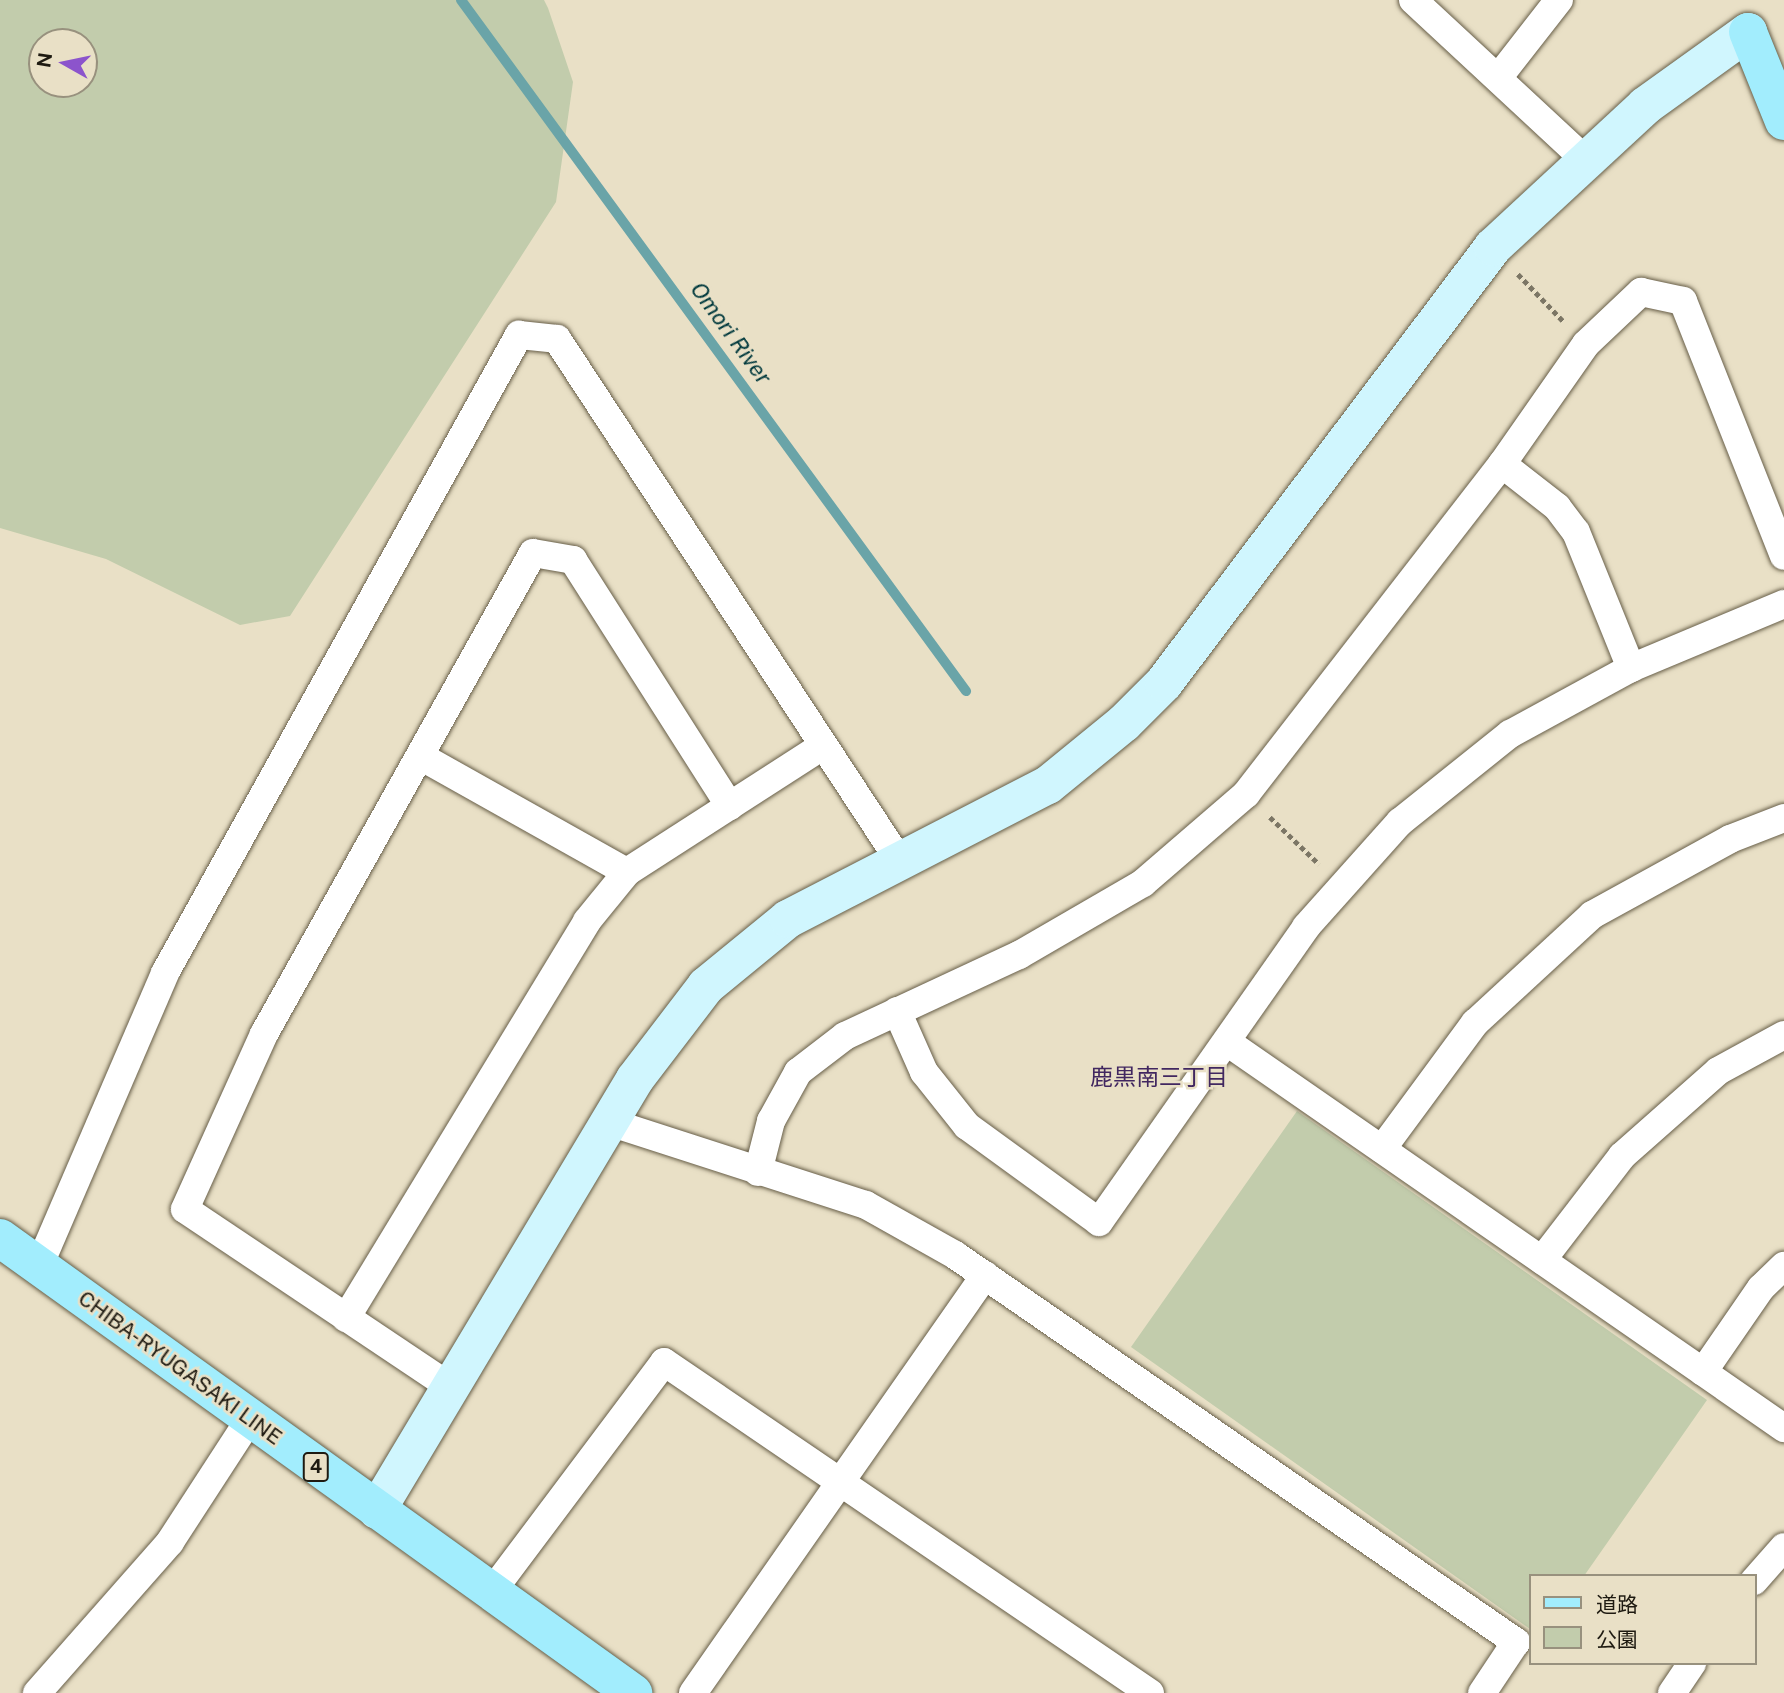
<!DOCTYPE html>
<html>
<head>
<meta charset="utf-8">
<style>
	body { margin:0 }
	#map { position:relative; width:1784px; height:1693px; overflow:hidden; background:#e9e0c6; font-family:"Public Sans","Noto Sans JP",sans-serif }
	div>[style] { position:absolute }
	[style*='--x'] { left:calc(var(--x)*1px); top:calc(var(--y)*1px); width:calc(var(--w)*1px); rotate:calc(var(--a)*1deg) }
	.green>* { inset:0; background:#c2ccac }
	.stream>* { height:10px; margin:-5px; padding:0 5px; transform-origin:5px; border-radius:5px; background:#6aa4a8 }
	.path>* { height:4.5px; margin-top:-2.25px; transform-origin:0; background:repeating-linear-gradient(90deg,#7c7665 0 5px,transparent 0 8.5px) }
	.roads { filter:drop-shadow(0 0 2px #675e48) drop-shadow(0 0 2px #675e48) }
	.street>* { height:28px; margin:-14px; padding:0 14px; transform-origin:14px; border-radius:14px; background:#fff }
	.secondary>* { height:38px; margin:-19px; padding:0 19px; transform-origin:19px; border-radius:19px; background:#d0f6fe }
	.primary>* { height:38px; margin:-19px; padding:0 19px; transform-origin:19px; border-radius:19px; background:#a2edfd }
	span { translate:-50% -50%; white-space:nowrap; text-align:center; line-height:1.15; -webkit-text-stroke:5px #e9e0c6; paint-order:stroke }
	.shield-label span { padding:2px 5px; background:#e9e0c6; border:2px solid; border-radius:5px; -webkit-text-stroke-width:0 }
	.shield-label { font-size:19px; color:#1e1a11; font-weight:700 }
	.street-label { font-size:21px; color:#1e1a11 }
	.water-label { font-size:23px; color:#00393d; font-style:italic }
	.neighbourhood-label { font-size:23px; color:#412760 }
	.legend { position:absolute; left:1529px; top:1574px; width:228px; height:91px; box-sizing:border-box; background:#e9e0c6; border:2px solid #98917e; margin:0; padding:9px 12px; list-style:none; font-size:21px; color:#1e1a11 }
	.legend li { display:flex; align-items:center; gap:14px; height:35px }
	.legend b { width:35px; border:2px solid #98917e }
	.north { position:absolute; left:28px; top:28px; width:70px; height:70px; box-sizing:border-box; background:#e9e0c6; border:2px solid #98917e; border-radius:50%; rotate:279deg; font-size:19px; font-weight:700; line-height:28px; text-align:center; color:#1e1a11 }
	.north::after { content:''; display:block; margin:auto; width:24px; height:32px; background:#8c54cc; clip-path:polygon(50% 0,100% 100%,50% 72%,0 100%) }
</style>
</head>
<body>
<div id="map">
	<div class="green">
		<i style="clip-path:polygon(evenodd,0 0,544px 0,548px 8px,573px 82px,556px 202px,290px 616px,240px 625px,106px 559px,0 528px,0 0,42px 42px,84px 42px,84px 84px,42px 84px,42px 42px)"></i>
		<i style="clip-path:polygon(1297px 1111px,1707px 1400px,1584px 1576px,1530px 1576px,1530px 1629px,1131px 1347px)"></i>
	</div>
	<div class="stream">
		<i style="--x:461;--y:0;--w:856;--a:53.84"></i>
	</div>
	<div class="path">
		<i style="--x:1518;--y:274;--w:65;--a:46.2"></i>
		<i style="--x:1270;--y:817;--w:68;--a:43.8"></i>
	</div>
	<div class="roads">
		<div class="street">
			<i style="--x:1413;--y:0;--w:233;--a:42.9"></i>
			<i style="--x:1498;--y:78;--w:99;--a:-52"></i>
			<i style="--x:1502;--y:464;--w:70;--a:38"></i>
			<i style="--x:1557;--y:507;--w:31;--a:53"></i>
			<i style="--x:1576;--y:532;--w:147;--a:68"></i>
			<i style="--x:420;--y:756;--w:237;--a:29.3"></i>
			<i style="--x:897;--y:1011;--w:67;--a:66.1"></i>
			<i style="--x:924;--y:1072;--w:69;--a:51.5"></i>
			<i style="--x:967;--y:1126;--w:163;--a:36"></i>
			<i style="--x:1099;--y:1222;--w:360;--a:-54.9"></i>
			<i style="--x:1306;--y:927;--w:141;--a:-48.2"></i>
			<i style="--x:1400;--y:822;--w:141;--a:-38.7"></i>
			<i style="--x:1510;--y:734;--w:138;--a:-28.6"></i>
			<i style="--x:1631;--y:668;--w:166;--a:-22.7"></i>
			<i style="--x:1227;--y:1042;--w:678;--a:34.72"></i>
			<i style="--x:609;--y:1122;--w:270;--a:17.9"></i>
			<i style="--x:866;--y:1205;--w:102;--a:29.3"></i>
			<i style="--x:955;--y:1255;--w:682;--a:34.6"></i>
			<i style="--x:1516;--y:1642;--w:61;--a:123.7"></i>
			<i style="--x:1382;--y:1149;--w:157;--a:-53.6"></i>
			<i style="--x:1475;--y:1023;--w:159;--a:-42.7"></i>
			<i style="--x:1592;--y:915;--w:158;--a:-28.8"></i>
			<i style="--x:1730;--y:839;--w:58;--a:-21.3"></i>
			<i style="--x:758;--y:1172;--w:53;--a:-75.7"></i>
			<i style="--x:771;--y:1121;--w:56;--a:-61.1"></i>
			<i style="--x:798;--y:1072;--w:59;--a:-37.5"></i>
			<i style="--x:845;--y:1036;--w:192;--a:-25"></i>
			<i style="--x:1019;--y:955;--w:143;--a:-30.1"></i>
			<i style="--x:1143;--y:883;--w:136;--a:-40.8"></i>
			<i style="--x:1246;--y:794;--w:418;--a:-52.2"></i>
			<i style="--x:1502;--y:464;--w:146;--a:-55"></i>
			<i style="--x:1586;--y:344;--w:76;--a:-43.4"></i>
			<i style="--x:1641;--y:292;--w:43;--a:12.1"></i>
			<i style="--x:1683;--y:301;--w:274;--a:68.4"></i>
			<i style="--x:1542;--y:1260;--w:131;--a:-52.4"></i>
			<i style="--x:1622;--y:1156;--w:128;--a:-41.5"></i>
			<i style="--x:1718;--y:1071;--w:75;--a:-28.6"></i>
			<i style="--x:39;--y:1266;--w:319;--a:-66.7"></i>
			<i style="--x:165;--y:973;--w:730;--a:-60.98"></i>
			<i style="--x:519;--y:335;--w:38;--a:6"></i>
			<i style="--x:557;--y:339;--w:627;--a:56.72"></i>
			<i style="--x:346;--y:1318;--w:464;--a:-58.7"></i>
			<i style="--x:587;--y:921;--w:63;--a:-50.8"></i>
			<i style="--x:627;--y:872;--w:231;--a:-32.8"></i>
			<i style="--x:1703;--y:1372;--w:102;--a:-55.4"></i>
			<i style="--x:1761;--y:1288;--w:32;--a:-44"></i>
			<i style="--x:452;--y:1388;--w:321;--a:-146.2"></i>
			<i style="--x:185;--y:1209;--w:192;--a:-65.7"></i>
			<i style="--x:264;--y:1034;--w:551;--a:-60.78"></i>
			<i style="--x:533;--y:553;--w:41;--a:9.9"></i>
			<i style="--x:573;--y:560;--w:292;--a:57.5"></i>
			<i style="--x:1754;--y:1581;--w:45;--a:-48.6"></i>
			<i style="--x:490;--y:1594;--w:290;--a:-53.1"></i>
			<i style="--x:664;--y:1362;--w:588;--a:34.26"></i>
			<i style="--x:37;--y:1693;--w:201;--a:-48.6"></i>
			<i style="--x:170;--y:1542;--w:147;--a:-57"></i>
			<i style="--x:693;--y:1693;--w:510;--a:-55.06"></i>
			<i style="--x:1672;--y:1693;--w:36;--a:-56"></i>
		</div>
		<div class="secondary">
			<i style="--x:377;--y:1510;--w:502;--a:-59.09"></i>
			<i style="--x:635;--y:1079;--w:117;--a:-52.6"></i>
			<i style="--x:706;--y:986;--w:106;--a:-39.3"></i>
			<i style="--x:788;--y:919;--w:292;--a:-27.3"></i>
			<i style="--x:1048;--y:785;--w:98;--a:-39.2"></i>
			<i style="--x:1124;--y:723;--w:57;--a:-45"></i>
			<i style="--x:1164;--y:683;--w:546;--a:-52.96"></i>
			<i style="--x:1493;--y:247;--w:207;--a:-42.8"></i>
			<i style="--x:1645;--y:106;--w:127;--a:-35.7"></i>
		</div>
		<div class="primary">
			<i style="--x:1748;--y:32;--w:96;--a:68"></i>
			<i style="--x:0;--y:1238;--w:780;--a:35.71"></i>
		</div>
	</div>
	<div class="shield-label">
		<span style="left:316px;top:1467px">4</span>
	</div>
	<div class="street-label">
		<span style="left:180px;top:1368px;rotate:36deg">CHIBA-RYUGASAKI LINE</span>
	</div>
	<div class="water-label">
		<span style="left:731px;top:333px;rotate:54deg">Omori River</span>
	</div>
	<div class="neighbourhood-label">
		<span style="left:1159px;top:1077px">鹿黒南三丁目</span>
	</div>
	<ul class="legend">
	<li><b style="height:9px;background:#a2edfd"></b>道路</li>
	<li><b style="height:19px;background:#c2ccac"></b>公園</li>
	</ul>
	<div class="north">N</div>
</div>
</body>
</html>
